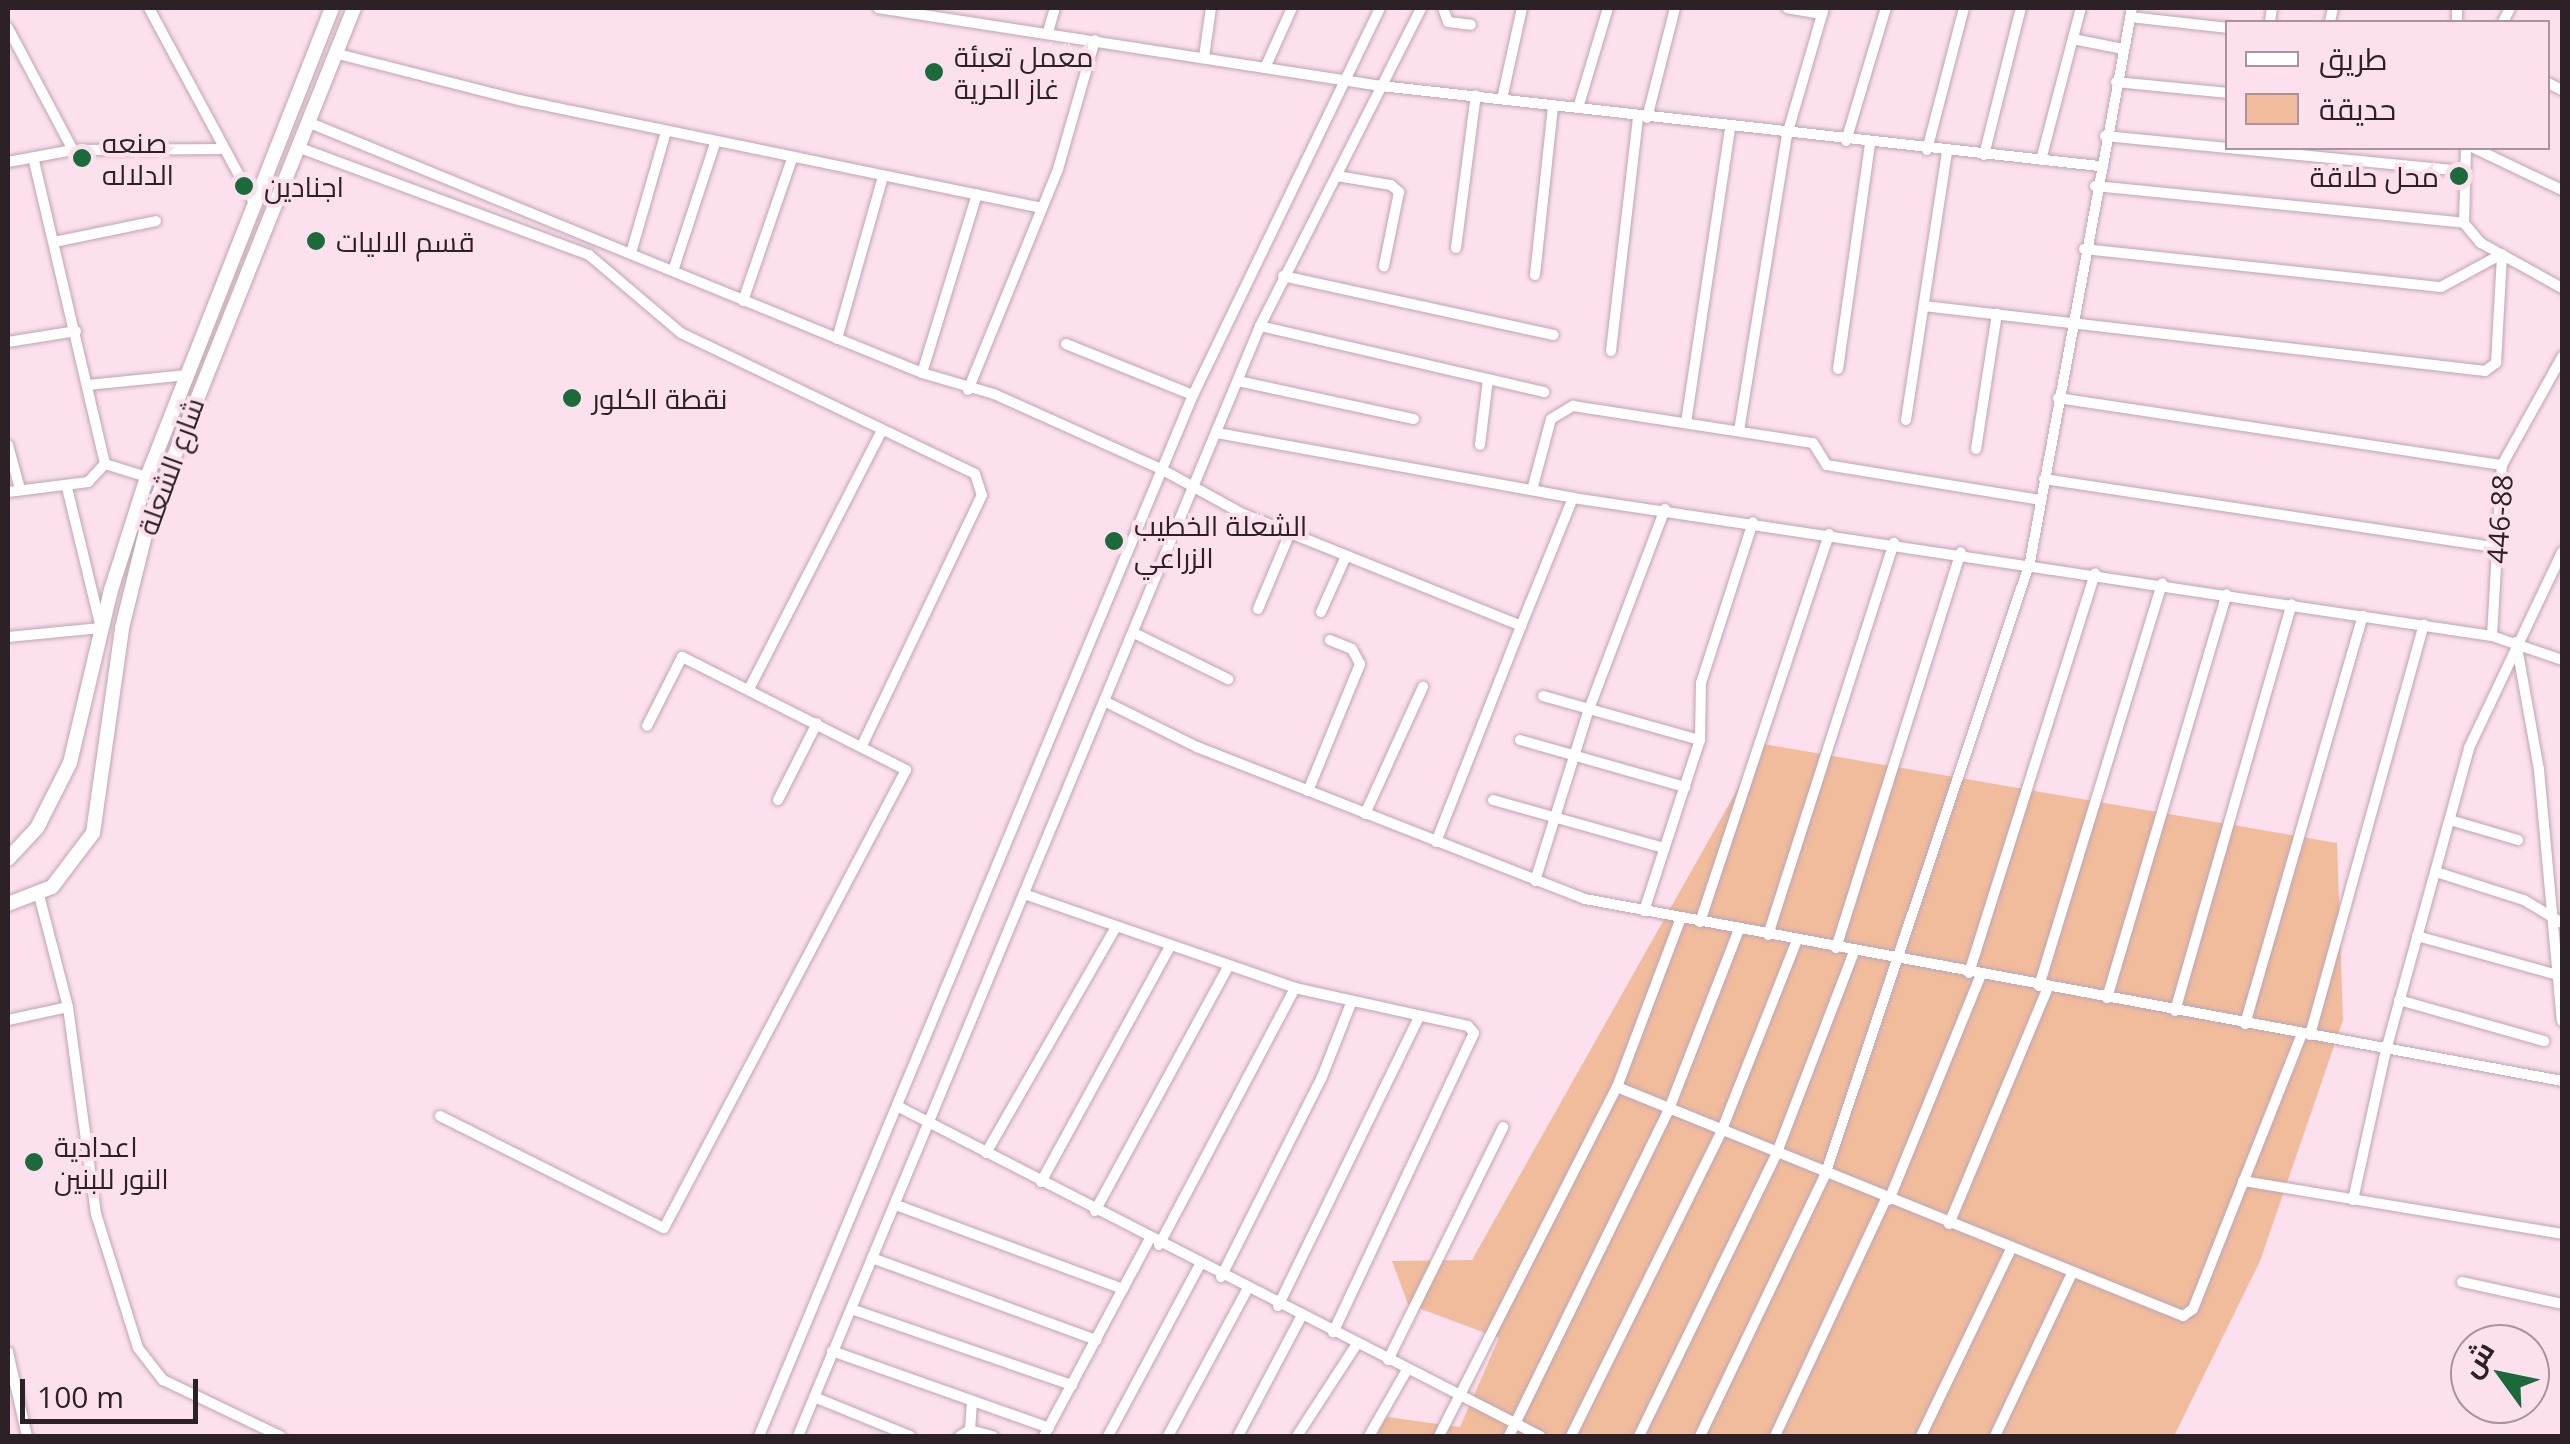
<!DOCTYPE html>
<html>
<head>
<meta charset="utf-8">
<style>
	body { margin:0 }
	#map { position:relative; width:2570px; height:1444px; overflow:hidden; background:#fde0ee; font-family:"Open Sans",Cairo,sans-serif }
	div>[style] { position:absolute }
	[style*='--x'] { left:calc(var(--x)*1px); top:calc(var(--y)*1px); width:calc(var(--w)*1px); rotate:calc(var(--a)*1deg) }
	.green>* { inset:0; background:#f0bc9c }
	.roads { filter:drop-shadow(0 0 2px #c0a4b1) drop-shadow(0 0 2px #c0a4b1) }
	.minor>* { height:10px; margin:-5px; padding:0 5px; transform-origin:5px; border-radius:5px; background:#fff }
	.secondary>* { height:14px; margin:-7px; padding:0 7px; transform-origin:7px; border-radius:7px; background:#fff }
	.dots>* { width:28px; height:28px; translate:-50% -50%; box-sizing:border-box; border:5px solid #fde0ee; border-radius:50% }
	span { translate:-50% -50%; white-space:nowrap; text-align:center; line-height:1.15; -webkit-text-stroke:8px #fde0ee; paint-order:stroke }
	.poi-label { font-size:28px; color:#2c2127 }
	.left { translate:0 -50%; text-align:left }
	.right { translate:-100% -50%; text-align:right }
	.street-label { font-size:28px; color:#2c2127 }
	.frame { position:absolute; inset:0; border:10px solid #2c2127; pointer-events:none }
	.legend { position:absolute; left:2225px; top:20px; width:325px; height:130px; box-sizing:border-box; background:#fde0ee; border:2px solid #a9949e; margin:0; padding:12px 18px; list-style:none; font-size:30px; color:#2c2127 }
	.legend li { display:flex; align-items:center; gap:20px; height:50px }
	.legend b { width:50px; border:2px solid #a9949e }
	.north { position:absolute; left:2450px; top:1324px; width:100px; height:100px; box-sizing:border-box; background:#fde0ee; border:2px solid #a9949e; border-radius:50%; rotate:303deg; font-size:28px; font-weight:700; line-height:40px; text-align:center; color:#2c2127 }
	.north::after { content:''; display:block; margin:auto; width:35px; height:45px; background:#1a6a3a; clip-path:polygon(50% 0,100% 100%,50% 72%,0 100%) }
	.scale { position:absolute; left:20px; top:1379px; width:178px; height:45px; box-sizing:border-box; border:5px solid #2c2127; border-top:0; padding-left:12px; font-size:30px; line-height:35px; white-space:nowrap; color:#2c2127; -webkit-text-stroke:8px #fde0ee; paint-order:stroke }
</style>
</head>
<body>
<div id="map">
	<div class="green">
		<i style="clip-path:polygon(1763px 744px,2337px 843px,2343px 1020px,2260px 1261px,2174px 1436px,1378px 1436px,1380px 1416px,1460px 1427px,1499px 1338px,1408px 1304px,1392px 1261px,1472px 1260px)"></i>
	</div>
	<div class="roads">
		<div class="minor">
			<i style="--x:149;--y:8;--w:224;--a:61.7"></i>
			<i style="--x:878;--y:8;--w:509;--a:8.81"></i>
			<i style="--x:1381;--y:86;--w:722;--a:6.36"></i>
			<i style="--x:1443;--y:8;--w:15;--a:70"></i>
			<i style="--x:1448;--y:22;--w:23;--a:7"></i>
			<i style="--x:1787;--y:8;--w:36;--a:10"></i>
			<i style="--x:2457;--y:8;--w:14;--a:90"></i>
			<i style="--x:2130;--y:17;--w:99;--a:6.4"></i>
			<i style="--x:2270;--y:22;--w:14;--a:-82"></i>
			<i style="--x:2330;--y:22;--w:14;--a:-78"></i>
			<i style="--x:2503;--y:22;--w:16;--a:-63"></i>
			<i style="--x:8;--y:28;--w:138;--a:62"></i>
			<i style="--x:1048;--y:32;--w:25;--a:-74"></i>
			<i style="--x:2073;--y:39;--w:51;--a:11.3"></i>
			<i style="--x:338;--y:54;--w:187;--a:14.3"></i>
			<i style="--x:519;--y:100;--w:534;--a:11.67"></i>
			<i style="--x:1204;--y:57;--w:49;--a:-81.9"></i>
			<i style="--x:1265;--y:68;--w:66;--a:-65.8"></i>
			<i style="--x:2116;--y:82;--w:113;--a:5.6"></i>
			<i style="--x:2548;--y:83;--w:16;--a:27"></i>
			<i style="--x:1502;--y:99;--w:93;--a:-77.6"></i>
			<i style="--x:1578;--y:108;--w:104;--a:-73.3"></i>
			<i style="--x:1647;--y:118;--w:114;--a:-75.7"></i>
			<i style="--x:310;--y:123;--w:661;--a:22.22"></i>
			<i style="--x:922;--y:373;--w:75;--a:16.3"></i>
			<i style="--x:994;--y:394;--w:183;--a:24.2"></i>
			<i style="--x:1161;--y:469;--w:94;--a:28.8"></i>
			<i style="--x:1243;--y:514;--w:300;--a:21.9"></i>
			<i style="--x:1521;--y:626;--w:138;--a:-67.9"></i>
			<i style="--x:2105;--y:136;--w:362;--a:5.6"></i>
			<i style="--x:1846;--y:141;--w:139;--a:-73.3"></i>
			<i style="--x:300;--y:148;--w:308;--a:20.3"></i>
			<i style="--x:589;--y:255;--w:121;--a:40.3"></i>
			<i style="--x:681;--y:333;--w:326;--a:25.6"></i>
			<i style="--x:975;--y:474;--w:22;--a:72"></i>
			<i style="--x:982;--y:495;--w:277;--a:115.6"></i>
			<i style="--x:2466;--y:148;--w:75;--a:91.5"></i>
			<i style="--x:2464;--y:223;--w:26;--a:50"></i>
			<i style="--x:2481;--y:243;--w:93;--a:29.1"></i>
			<i style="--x:2474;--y:148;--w:98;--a:25.5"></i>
			<i style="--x:1927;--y:150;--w:147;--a:-75.4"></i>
			<i style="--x:1984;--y:155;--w:152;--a:-75.9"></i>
			<i style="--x:2041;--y:160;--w:157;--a:-75.3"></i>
			<i style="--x:34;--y:161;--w:311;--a:76.8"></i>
			<i style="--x:8;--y:162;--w:66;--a:-10.5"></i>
			<i style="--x:73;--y:150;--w:148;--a:-0.4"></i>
			<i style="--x:1337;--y:176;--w:55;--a:9.5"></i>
			<i style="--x:1391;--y:185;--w:11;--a:41"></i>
			<i style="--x:1399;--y:192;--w:76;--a:101.5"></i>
			<i style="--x:2095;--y:186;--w:371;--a:5.7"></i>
			<i style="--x:54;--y:242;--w:104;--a:-11.6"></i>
			<i style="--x:1456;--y:248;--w:154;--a:-82.6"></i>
			<i style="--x:2084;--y:249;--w:359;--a:6.1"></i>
			<i style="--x:2441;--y:287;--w:69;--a:-28.4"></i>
			<i style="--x:631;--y:253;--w:126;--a:-73.9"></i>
			<i style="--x:673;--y:271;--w:135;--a:-71.8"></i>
			<i style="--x:1535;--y:275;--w:170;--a:-83.9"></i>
			<i style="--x:1283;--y:276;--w:277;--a:12.3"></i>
			<i style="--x:743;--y:301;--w:150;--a:-71"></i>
			<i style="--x:1924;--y:306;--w:565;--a:6.61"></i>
			<i style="--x:2485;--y:371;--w:14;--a:-36"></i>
			<i style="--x:2496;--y:363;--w:109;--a:-86.8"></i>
			<i style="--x:1260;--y:326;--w:292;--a:13.1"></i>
			<i style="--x:837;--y:339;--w:169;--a:-74.2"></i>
			<i style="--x:8;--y:342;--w:69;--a:-9.2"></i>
			<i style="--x:1066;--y:344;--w:137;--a:21.9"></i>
			<i style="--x:1611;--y:351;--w:236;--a:-83.4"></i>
			<i style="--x:1838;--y:369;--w:227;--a:-81.9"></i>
			<i style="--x:922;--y:373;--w:187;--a:-72.9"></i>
			<i style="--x:1238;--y:381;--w:180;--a:12.2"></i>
			<i style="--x:88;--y:385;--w:100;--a:-5.7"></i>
			<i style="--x:968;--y:390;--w:239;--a:-67.8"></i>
			<i style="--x:1058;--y:169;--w:134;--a:-74"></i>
			<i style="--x:2058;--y:398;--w:449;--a:8.6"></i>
			<i style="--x:1906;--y:420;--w:271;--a:-81.3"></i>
			<i style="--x:1686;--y:423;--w:297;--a:-81.5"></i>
			<i style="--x:1739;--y:431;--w:300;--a:-80.8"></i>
			<i style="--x:1787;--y:135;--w:132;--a:-73.8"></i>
			<i style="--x:1217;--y:433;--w:362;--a:10.3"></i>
			<i style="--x:1573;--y:498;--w:929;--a:8.54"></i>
			<i style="--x:2492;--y:636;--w:74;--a:18.9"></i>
			<i style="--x:8;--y:445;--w:46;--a:74.7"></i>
			<i style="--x:1480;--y:445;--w:66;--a:-83.1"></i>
			<i style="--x:1976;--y:449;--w:137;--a:-81.2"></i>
			<i style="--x:2044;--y:479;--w:457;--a:8.6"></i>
			<i style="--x:1532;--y:490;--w:73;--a:-75"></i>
			<i style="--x:1551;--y:419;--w:26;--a:-31"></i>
			<i style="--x:1573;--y:406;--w:243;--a:8.8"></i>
			<i style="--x:1813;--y:443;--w:26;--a:58"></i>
			<i style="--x:1827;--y:465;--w:217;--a:9.3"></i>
			<i style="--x:8;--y:492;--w:81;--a:-7.1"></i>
			<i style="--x:88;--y:482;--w:25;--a:-47"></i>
			<i style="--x:105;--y:464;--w:44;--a:17.2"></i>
			<i style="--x:1258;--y:609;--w:82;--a:-67.2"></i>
			<i style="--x:1321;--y:612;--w:61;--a:-65.9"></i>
			<i style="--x:1134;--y:633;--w:105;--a:26.1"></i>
			<i style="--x:2492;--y:636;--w:171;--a:-86.7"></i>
			<i style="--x:2502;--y:465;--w:124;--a:-60.9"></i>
			<i style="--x:8;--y:637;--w:93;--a:-5.5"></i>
			<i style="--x:101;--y:628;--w:145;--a:-103.6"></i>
			<i style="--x:2516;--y:642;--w:130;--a:79.8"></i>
			<i style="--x:2539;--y:770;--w:252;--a:84.8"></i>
			<i style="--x:749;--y:689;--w:289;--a:-62.8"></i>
			<i style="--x:1543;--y:696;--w:163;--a:15.7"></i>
			<i style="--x:1106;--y:702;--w:102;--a:26.3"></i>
			<i style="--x:1197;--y:747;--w:417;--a:21.4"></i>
			<i style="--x:1585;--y:899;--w:994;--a:10.55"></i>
			<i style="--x:1520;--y:740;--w:172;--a:15.9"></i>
			<i style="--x:1308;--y:791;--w:137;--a:-67.7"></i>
			<i style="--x:1360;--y:664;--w:17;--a:-118"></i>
			<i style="--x:1352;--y:649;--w:24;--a:-158"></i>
			<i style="--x:778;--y:800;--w:86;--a:-63.1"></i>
			<i style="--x:1493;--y:800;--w:178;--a:15.7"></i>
			<i style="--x:1365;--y:814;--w:140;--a:-65.5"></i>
			<i style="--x:2450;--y:820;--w:71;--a:16.4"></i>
			<i style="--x:1436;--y:842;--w:232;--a:-68.5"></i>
			<i style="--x:2436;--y:872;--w:92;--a:17.7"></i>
			<i style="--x:2524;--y:900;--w:44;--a:31.2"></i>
			<i style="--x:1535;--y:881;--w:180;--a:-72.6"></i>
			<i style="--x:1589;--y:709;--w:214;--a:-69.2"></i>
			<i style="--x:1024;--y:894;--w:287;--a:19.1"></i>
			<i style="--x:1295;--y:988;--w:177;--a:12.4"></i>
			<i style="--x:1468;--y:1026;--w:9;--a:49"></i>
			<i style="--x:1474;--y:1033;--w:331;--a:115.2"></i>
			<i style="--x:39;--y:895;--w:116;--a:75.5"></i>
			<i style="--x:68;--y:1007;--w:209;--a:82.3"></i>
			<i style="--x:96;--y:1214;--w:140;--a:72.6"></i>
			<i style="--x:138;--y:1348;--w:41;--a:52"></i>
			<i style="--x:163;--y:1380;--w:130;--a:25.6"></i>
			<i style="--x:1644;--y:911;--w:180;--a:-71.9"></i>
			<i style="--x:1700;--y:740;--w:57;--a:-89"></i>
			<i style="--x:1701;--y:683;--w:169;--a:-72.1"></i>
			<i style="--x:1700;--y:922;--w:409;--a:-71.6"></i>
			<i style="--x:1768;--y:935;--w:412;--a:-72.2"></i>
			<i style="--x:2417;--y:936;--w:146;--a:15.5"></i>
			<i style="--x:1836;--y:948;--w:415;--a:-72.5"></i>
			<i style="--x:1969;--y:973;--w:419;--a:-72.5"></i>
			<i style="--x:2039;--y:986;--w:421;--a:-73"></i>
			<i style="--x:2107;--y:998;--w:421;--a:-73.5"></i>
			<i style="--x:2399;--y:1000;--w:151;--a:15.8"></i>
			<i style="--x:2175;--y:1011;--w:423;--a:-74"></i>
			<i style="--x:8;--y:1020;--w:61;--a:-12.2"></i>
			<i style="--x:2245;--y:1024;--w:425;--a:-73.9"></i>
			<i style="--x:2310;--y:1035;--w:426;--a:-74.5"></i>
			<i style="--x:1617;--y:1087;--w:611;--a:22.03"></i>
			<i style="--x:2183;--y:1316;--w:12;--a:-35"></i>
			<i style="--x:2193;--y:1309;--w:296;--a:-68.4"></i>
			<i style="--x:899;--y:1107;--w:721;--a:27.17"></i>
			<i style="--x:440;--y:1116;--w:250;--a:26.6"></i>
			<i style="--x:664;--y:1228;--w:518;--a:-62.15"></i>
			<i style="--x:906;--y:770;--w:251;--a:-153.2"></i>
			<i style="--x:682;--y:657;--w:77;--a:116.9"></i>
			<i style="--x:986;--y:1153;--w:261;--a:-60.1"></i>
			<i style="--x:2243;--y:1181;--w:323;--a:9.4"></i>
			<i style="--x:1041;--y:1182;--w:269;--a:-61.3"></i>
			<i style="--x:1889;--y:1200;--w:243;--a:-67.8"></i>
			<i style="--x:2353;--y:1200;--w:154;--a:-77.6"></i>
			<i style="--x:2386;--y:1050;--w:313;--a:-74.6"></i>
			<i style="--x:2469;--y:748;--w:217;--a:-64.6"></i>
			<i style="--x:896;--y:1205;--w:242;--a:20.3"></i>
			<i style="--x:1095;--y:1211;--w:278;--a:-61.4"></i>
			<i style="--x:1949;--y:1224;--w:257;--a:-67.3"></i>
			<i style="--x:1159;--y:1245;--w:291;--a:-62.1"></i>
			<i style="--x:872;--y:1258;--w:239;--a:20.1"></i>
			<i style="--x:1221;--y:1277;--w:224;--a:-63.2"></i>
			<i style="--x:1322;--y:1077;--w:82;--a:-68.5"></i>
			<i style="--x:2462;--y:1282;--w:102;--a:12.4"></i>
			<i style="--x:1278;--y:1306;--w:322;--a:-64"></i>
			<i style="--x:851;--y:1309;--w:234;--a:19"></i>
			<i style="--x:832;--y:1351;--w:230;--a:19.5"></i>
			<i style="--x:8;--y:1352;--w:86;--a:77.3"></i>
			<i style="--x:1388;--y:1360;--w:260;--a:-63.7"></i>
			<i style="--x:814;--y:1397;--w:104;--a:22.1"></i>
			<i style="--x:970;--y:1430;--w:29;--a:-86"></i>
			<i style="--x:759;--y:1436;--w:1128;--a:-67.37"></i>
			<i style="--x:1193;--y:395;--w:430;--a:-64.2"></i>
			<i style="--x:798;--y:1436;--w:1202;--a:-67.4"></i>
			<i style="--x:1260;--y:326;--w:356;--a:-63.1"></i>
			<i style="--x:960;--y:1436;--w:12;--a:-31"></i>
			<i style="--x:970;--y:1430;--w:24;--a:15"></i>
			<i style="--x:1044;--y:1436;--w:222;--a:-61.8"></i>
			<i style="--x:1108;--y:1436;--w:193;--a:-61.8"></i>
			<i style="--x:1168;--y:1436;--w:166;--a:-61.6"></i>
			<i style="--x:1238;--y:1436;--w:135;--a:-62.1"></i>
			<i style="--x:1297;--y:1436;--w:108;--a:-57"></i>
			<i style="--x:1369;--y:1436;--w:76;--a:-60.1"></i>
			<i style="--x:1439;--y:1436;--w:392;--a:-63"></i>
			<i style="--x:1617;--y:1087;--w:181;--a:-69.3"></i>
			<i style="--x:1509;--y:1436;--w:364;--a:-63.9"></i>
			<i style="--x:1669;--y:1109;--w:193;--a:-68.7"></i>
			<i style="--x:1571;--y:1436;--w:339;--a:-63.7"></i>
			<i style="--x:1721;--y:1132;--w:206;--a:-68.4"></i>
			<i style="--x:1639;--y:1436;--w:313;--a:-64"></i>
			<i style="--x:1776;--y:1155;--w:217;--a:-69"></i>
			<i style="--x:1700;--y:1436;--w:289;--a:-64.4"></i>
			<i style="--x:1825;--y:1175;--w:646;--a:-71.51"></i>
			<i style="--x:2030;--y:562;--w:563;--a:-79.57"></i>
			<i style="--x:1775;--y:1436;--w:262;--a:-64.9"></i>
			<i style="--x:1921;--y:1436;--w:208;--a:-64.3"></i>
			<i style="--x:1995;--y:1436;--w:180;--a:-64.7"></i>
		</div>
		<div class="secondary">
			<i style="--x:8;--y:859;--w:42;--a:-46.9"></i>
			<i style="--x:37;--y:828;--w:73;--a:-63.1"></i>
			<i style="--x:70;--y:763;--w:178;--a:-76.7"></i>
			<i style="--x:111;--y:590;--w:119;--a:-72.3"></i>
			<i style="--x:147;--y:477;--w:504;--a:-68.47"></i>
			<i style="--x:8;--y:904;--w:47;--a:-21.1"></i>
			<i style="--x:52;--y:887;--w:68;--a:-52.8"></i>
			<i style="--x:93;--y:833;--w:207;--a:-81.9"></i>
			<i style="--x:122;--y:628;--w:112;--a:-76.1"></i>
			<i style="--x:149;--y:519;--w:551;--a:-68.14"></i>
		</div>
	</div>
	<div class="dots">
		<i style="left:934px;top:72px;background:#1a6a3a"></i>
		<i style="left:82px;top:158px;background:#1a6a3a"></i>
		<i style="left:2459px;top:176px;background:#1a6a3a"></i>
		<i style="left:244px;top:186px;background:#1a6a3a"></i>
		<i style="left:316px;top:241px;background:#1a6a3a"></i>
		<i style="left:572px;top:398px;background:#1a6a3a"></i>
		<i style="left:1114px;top:541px;background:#1a6a3a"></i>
		<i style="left:34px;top:1162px;background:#1a6a3a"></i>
	</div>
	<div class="poi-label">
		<span class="left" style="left:954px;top:72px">معمل تعبئة<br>غاز الحرية</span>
		<span class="left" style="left:102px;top:158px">صنعه<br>الدلاله</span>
		<span class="right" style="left:2439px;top:176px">محل حلاقة</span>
		<span class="left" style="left:264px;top:186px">اجنادين</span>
		<span class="left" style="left:336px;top:241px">قسم الاليات</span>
		<span class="left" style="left:592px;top:398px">نقطة الكلور</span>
		<span class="left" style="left:1134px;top:541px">الشعلة الخطيب<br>الزراعي</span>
		<span class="left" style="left:54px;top:1162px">اعدادية<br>النور للبنين</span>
	</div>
	<div class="street-label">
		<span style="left:170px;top:466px;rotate:-70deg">شارع الشعلة</span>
		<span style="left:2499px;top:519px;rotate:-86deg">446-88</span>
	</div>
	<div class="frame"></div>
	<ul class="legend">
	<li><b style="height:12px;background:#fff"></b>طريق</li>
	<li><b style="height:28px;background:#f0bc9c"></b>حديقة</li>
	</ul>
	<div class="north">ش</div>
	<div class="scale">100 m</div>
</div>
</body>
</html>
